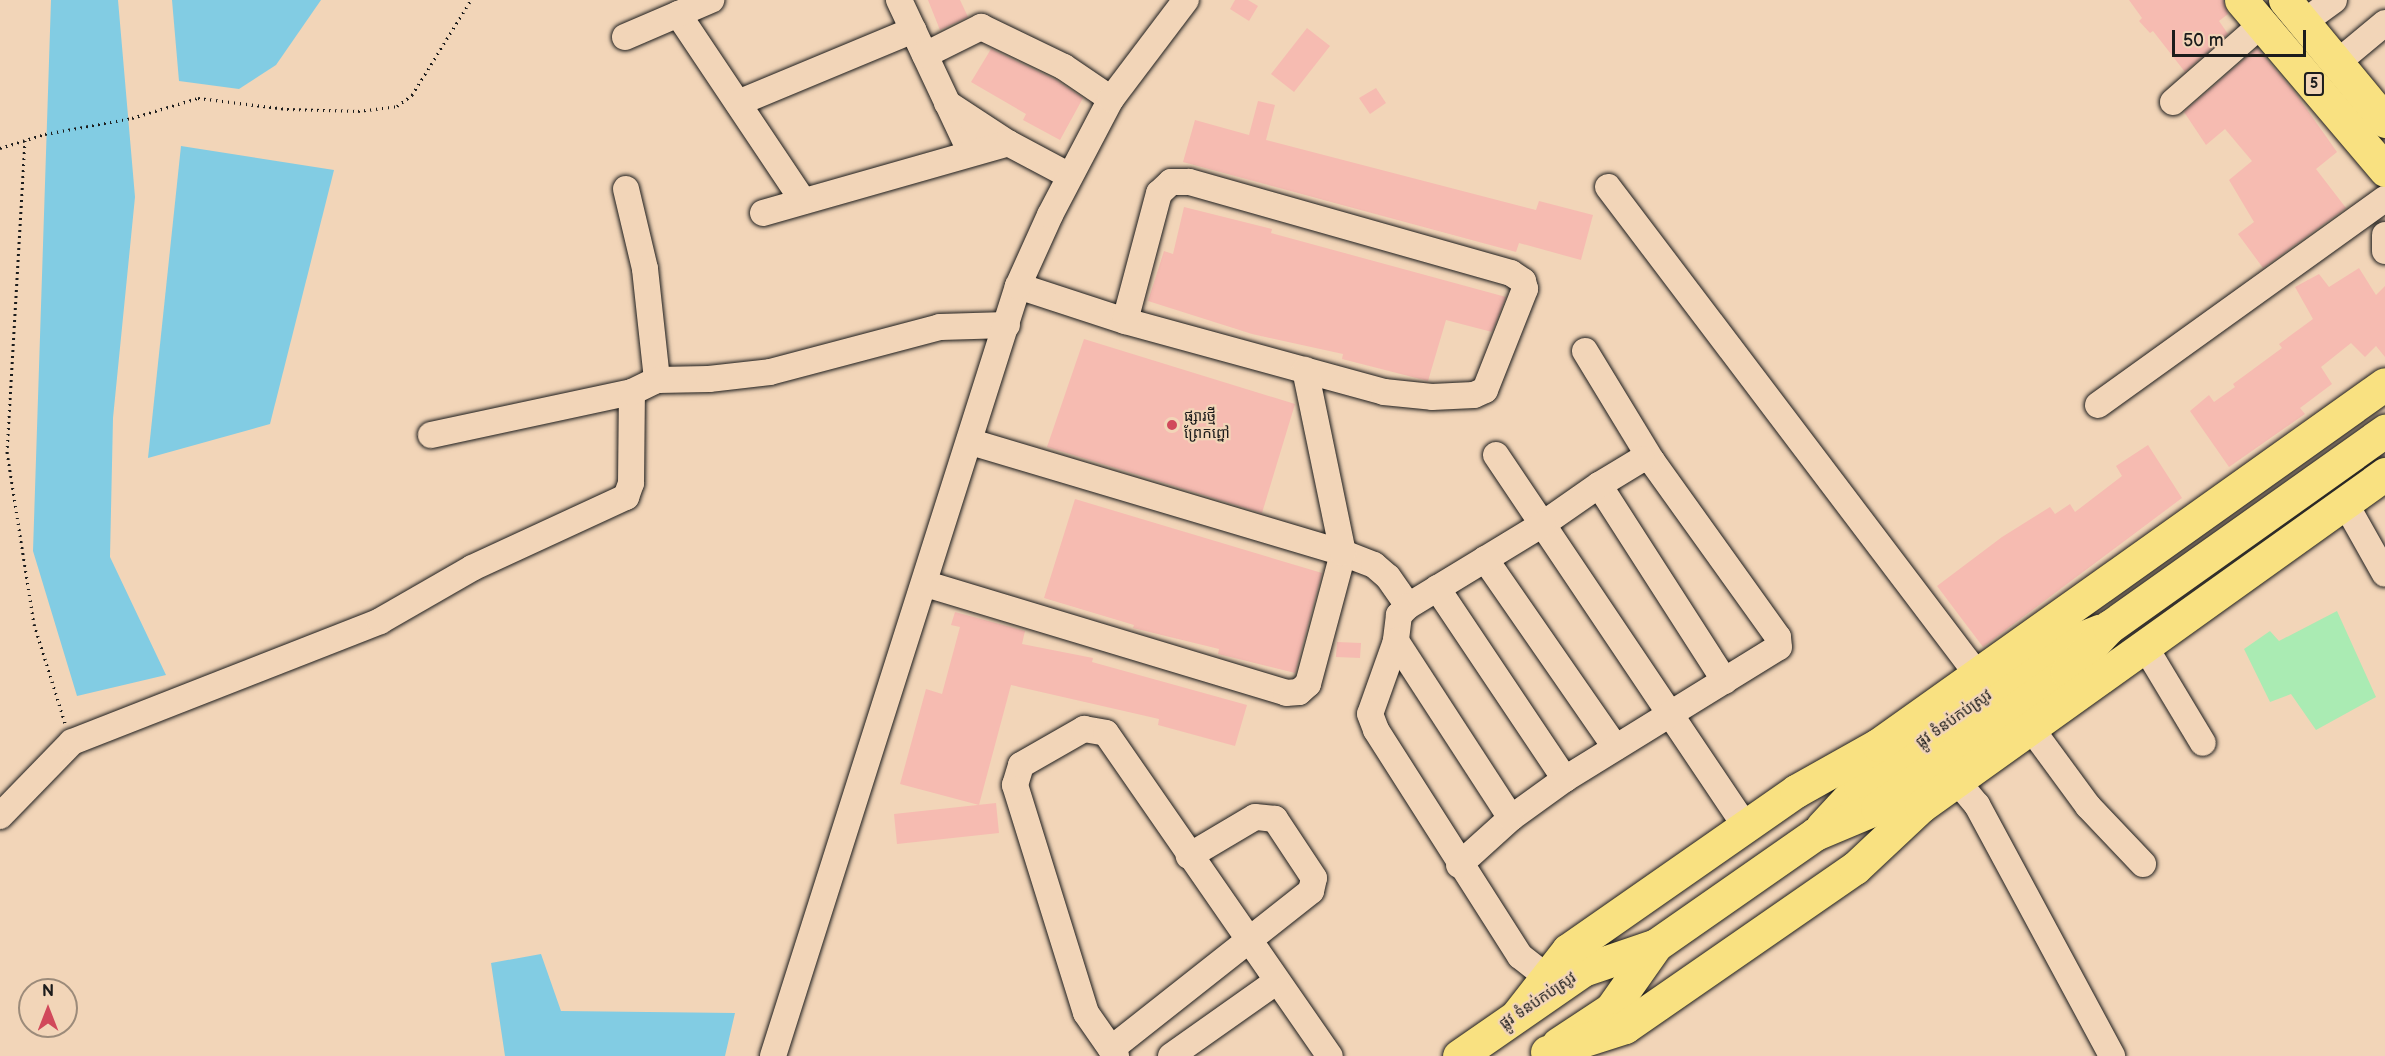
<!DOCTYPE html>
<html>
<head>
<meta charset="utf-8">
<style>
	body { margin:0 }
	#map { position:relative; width:2385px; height:1056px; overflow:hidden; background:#f2d5b8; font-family:"Balsamiq Sans","Noto Sans Khmer",sans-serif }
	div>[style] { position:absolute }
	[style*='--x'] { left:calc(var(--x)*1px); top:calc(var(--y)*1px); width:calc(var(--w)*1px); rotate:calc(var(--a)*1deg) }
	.green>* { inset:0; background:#aaebb3 }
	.water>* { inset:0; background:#82cce3 }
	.building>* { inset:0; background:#f6bbb1 }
	.path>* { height:3px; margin-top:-1.5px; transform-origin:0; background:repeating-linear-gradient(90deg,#1c1c1c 0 1.5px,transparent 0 6px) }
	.roads { filter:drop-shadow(0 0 2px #1c1c1c) drop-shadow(0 0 2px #1c1c1c) }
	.minor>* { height:26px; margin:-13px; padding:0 13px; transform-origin:13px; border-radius:13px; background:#f2d5b8 }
	.major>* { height:33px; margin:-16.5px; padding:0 16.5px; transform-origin:16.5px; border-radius:16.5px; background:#f9e181 }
	.highway>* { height:33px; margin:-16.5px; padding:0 16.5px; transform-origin:16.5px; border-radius:16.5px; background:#f9e181 }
	.dots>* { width:16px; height:16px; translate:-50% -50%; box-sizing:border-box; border:3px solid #f2d5b8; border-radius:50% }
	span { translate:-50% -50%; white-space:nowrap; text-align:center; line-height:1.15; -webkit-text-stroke:4.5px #f2d5b8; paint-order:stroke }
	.shield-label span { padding:2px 4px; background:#f2d5b8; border:2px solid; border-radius:4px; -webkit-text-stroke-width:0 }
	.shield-label { font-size:14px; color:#1c1c1c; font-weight:700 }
	.poi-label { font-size:15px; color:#1c1c1c }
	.left { translate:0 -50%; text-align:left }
	.street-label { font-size:15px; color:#1c1c1c }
	.north { position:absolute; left:18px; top:978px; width:60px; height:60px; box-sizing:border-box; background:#f2d5b8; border:2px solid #9c8b7a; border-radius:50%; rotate:0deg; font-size:16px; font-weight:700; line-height:24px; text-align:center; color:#1c1c1c }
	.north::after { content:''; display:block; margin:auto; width:21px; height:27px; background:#d1495b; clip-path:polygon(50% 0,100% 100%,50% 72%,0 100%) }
	.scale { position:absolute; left:2172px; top:30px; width:134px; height:27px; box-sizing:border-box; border:3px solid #1c1c1c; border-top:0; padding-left:8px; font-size:18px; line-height:21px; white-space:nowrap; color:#1c1c1c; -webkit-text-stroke:4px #f2d5b8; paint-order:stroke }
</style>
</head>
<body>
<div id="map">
	<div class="green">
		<i style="clip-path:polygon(2337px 611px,2376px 697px,2316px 730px,2291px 694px,2270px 702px,2244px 649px,2270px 631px,2279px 641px)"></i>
	</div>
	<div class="water">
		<i style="clip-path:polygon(51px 0,118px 0,135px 197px,113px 418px,110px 557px,166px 675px,77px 696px,33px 551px)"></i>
		<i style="clip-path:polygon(172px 0,321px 0,276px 65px,239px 89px,179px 81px)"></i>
		<i style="clip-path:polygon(181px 146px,334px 170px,270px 424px,148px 458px)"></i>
		<i style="clip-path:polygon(541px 954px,561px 1011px,735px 1013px,725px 1056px,505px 1056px,491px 963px)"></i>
	</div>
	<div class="building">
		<i style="clip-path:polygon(928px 0,960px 0,968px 17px,940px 30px)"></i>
		<i style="clip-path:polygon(1235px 0,1248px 0,1258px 6px,1249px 21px,1230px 9px)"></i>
		<i style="clip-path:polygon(2129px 0,2223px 0,2228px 14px,2219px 21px,2228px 34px,2185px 72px,2153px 31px,2150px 33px,2139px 21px,2142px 18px)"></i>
		<i style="clip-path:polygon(1307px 28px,1330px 46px,1294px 92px,1271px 74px)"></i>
		<i style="clip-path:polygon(2257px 48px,2296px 94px,2337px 152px,2316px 169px,2346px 208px,2263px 268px,2238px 234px,2254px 222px,2229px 180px,2252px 161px,2225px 129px,2206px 145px,2184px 112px)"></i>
		<i style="clip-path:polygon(991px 49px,1056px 80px,1083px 98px,1060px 140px,1023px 120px,1026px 114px,971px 82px)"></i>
		<i style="clip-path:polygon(1376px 88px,1386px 103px,1370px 114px,1359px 98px)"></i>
		<i style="clip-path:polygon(1258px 101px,1275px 105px,1266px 140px,1536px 210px,1539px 201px,1593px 215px,1581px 260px,1519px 243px,1516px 252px,1183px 162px,1195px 120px,1249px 135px)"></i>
		<i style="clip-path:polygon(1184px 207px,1272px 229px,1271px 233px,1506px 297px,1492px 332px,1446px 320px,1428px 381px,1342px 359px,1343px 354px,1252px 334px,1148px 301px,1164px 251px,1173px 254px)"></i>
		<i style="clip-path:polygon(2359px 268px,2376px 295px,2385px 286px,2385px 357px,2376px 346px,2365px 357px,2351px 343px,2321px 367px,2332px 384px,2300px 408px,2305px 414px,2229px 467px,2190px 411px,2209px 395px,2214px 402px,2235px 387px,2233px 384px,2282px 348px,2279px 344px,2313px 319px,2295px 287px,2319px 274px,2329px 287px)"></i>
		<i style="clip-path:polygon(1084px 339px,1295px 404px,1262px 513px,1047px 447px)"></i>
		<i style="clip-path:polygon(2148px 445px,2182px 498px,1983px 647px,1937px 586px,2002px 537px,2050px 507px,2055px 514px,2070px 504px,2075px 512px,2122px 476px,2116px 466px)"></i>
		<i style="clip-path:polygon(1075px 499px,1322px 573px,1295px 673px,1218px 654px,1219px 649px,1133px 628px,1134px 625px,1044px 598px)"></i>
		<i style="clip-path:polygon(955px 612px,1025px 631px,1022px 644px,1093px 658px,1092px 662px,1247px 705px,1235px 746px,1158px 725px,1159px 719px,1011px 685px,979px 805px,900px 784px,926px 689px,942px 694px,960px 627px,951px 625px)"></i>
		<i style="clip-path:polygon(1337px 642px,1361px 643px,1360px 658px,1336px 657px)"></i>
		<i style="clip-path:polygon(996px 803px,999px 833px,897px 844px,894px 814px)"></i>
	</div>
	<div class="path">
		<i style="--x:25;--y:140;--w:313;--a:93.3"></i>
		<i style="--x:7;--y:452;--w:174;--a:81.1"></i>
		<i style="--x:34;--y:624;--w:104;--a:72.6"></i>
		<i style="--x:0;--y:148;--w:47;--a:-17.3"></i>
		<i style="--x:45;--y:134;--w:88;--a:-10.4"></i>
		<i style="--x:132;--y:118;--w:69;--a:-16.9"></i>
		<i style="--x:198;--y:98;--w:90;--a:7"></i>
		<i style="--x:287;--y:109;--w:71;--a:1.6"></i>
		<i style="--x:358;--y:111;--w:39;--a:-7"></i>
		<i style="--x:397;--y:106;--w:19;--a:-36"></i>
		<i style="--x:412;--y:95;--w:112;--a:-58.2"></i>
	</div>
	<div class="roads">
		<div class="minor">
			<i style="--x:899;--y:0;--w:169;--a:64.8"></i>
			<i style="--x:678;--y:14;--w:225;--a:56.2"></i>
			<i style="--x:2304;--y:22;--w:37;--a:-36"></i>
			<i style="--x:625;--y:37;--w:94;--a:-23.3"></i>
			<i style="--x:925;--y:55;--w:63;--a:-26.6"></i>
			<i style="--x:981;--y:27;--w:92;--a:25.7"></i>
			<i style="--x:1064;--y:67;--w:57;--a:34.2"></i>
			<i style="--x:2338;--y:62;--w:61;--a:-39.7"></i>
			<i style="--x:2173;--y:102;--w:118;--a:-41.2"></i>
			<i style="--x:738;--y:103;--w:190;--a:-22.6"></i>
			<i style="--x:947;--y:103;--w:73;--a:33.3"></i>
			<i style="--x:1608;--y:187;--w:611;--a:52.85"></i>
			<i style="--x:626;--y:189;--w:82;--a:76.6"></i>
			<i style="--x:645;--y:269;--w:112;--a:83.8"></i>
			<i style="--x:763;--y:213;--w:255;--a:-15.9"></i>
			<i style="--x:1008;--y:143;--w:70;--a:28"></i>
			<i style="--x:2385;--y:235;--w:16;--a:90"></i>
			<i style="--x:1018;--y:286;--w:113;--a:18.1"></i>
			<i style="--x:1125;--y:321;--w:269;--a:15.3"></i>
			<i style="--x:1384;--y:392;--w:48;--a:5.9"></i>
			<i style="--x:1432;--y:397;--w:42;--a:-2.7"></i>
			<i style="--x:1474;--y:395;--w:12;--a:-24"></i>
			<i style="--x:1485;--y:390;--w:109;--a:-68.4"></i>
			<i style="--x:1525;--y:289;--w:8;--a:-104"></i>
			<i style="--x:1523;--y:281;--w:14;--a:-146"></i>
			<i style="--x:1511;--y:273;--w:335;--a:-164.2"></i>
			<i style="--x:1189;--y:182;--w:18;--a:180"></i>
			<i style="--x:1171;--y:182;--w:16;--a:137"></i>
			<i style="--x:1159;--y:193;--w:132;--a:104.9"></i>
			<i style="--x:1585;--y:351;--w:129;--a:58.7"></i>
			<i style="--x:2098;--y:405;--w:353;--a:-35.7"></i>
			<i style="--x:431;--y:435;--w:206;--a:-12.1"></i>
			<i style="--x:971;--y:442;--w:388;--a:16.6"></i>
			<i style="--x:1343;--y:553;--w:33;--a:21"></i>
			<i style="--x:1374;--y:565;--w:18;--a:41"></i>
			<i style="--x:1388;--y:577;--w:35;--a:55"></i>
			<i style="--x:1496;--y:455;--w:447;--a:56.1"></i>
			<i style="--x:1599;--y:485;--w:233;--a:57.3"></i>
			<i style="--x:2345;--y:503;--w:81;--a:60.6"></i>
			<i style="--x:1485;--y:559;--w:229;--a:55.3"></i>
			<i style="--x:926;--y:584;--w:376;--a:16.8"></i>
			<i style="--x:1286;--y:693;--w:13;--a:-4"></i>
			<i style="--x:1299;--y:692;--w:12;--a:-42"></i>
			<i style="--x:1308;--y:684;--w:136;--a:-75"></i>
			<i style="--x:1343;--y:553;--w:187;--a:-101.7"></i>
			<i style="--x:1437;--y:588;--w:230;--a:56.2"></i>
			<i style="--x:1396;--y:641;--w:77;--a:109.6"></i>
			<i style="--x:1370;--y:714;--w:17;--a:69"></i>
			<i style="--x:1376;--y:730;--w:268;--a:57.5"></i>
			<i style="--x:1520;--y:956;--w:34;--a:38"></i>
			<i style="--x:2144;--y:645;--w:114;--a:59"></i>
			<i style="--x:2030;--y:727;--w:98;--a:53.7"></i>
			<i style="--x:2088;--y:806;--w:80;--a:46.5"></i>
			<i style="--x:1956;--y:780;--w:33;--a:50"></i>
			<i style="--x:1977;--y:805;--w:285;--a:61.7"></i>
			<i style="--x:0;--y:816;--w:103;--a:-45.8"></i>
			<i style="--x:72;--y:742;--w:331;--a:-21.4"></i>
			<i style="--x:380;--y:621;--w:106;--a:-29.9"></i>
			<i style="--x:472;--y:568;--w:170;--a:-24.8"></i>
			<i style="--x:626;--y:497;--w:15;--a:-70"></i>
			<i style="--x:631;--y:483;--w:91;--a:-89.4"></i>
			<i style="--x:632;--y:392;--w:28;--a:-26"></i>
			<i style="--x:657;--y:380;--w:52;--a:-1.1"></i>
			<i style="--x:709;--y:379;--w:61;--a:-6.5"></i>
			<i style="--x:770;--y:372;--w:176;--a:-14.8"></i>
			<i style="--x:940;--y:327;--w:67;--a:-1.7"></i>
			<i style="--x:1459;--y:865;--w:70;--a:-42.1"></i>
			<i style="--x:1511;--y:818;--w:67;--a:-35.8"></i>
			<i style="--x:1565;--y:779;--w:251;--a:-31.7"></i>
			<i style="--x:1779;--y:647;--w:10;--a:-96"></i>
			<i style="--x:1778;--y:637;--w:216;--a:-125.6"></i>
			<i style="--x:1652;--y:461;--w:10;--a:-169"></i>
			<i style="--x:1642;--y:459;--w:50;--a:148.8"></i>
			<i style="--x:1599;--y:485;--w:68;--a:145.1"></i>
			<i style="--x:1543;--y:524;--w:158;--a:148.7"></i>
			<i style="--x:1408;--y:606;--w:13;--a:135"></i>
			<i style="--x:1399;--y:615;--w:26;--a:97"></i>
			<i style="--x:1396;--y:641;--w:211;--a:57"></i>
			<i style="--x:1111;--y:1049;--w:255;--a:-38.3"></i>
			<i style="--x:1311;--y:891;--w:13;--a:-77"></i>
			<i style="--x:1314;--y:878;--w:71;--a:-123.5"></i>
			<i style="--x:1275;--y:819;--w:20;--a:-174"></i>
			<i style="--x:1255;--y:817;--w:77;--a:149.4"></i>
			<i style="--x:773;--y:1056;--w:808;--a:-72.35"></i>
			<i style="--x:1018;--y:286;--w:78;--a:-65.7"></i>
			<i style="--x:1050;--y:215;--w:131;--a:-62.3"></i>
			<i style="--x:1111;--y:99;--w:124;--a:-52.9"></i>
			<i style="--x:1116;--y:1056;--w:52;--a:-124.9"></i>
			<i style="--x:1086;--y:1013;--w:239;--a:-107.3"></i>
			<i style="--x:1015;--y:785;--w:21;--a:-73"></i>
			<i style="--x:1021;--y:765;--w:73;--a:-29.7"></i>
			<i style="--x:1084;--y:729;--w:22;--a:10"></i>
			<i style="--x:1106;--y:733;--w:393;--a:55.3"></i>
			<i style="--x:1171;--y:1056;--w:128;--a:-35.2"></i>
		</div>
		<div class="major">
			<i style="--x:1822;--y:827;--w:56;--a:-47.2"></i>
			<i style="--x:1860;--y:786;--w:234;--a:-35.5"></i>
			<i style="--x:2051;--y:650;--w:52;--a:-21.6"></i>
			<i style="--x:1558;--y:1044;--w:64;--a:-33.4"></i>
			<i style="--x:1611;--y:1009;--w:78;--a:-54.9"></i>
			<i style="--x:1459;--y:1056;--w:151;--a:-34.7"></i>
			<i style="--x:1583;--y:970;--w:77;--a:-18.9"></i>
			<i style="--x:1656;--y:945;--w:194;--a:-34.9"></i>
			<i style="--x:1815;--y:834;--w:67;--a:-22.8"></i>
			<i style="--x:1877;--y:808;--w:234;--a:-35.6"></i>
			<i style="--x:2067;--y:672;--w:62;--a:-47"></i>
			<i style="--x:2109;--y:627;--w:339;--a:-35.4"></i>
		</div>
		<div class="highway">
			<i style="--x:2241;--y:0;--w:223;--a:49.7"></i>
			<i style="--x:2285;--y:0;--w:157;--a:50.4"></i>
			<i style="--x:1518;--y:1014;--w:81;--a:-52"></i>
			<i style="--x:1568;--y:950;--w:278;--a:-34.9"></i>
			<i style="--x:1796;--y:791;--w:94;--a:-29.3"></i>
			<i style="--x:1878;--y:745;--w:622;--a:-35.45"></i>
			<i style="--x:1547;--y:1052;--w:82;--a:-17.8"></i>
			<i style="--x:1625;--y:1027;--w:280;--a:-34.7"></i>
			<i style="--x:1855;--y:868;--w:91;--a:-43.2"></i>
			<i style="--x:1921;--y:806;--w:571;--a:-35.58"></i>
		</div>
	</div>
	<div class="dots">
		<i style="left:1172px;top:425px;background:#d1495b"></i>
	</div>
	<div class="shield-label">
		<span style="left:2314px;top:84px">5</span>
	</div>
	<div class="poi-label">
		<span class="left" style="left:1184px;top:425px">ផ្សារថ្មី<br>ព្រែកព្នៅ</span>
	</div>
	<div class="street-label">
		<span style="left:1954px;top:719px;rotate:-35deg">ផ្លូវ ទំនប់កប់ស្រូវ</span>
		<span style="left:1538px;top:1001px;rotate:-34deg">ផ្លូវ ទំនប់កប់ស្រូវ</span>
	</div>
	<div class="north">N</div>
	<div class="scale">50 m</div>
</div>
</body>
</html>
